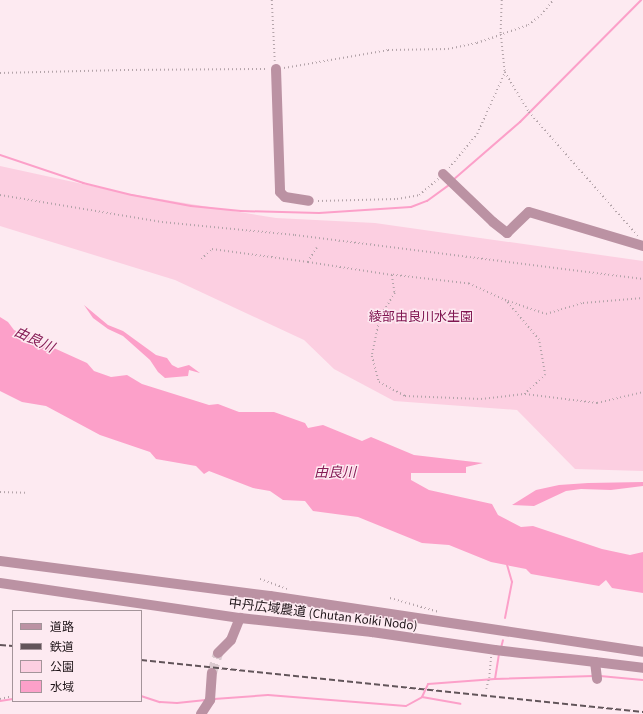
<!DOCTYPE html>
<html>
<head>
<meta charset="utf-8">
<style>
	body { margin:0 }
	#map { position:relative; width:643px; height:714px; overflow:hidden; background:#fdeaf1; font-family:"Source Sans 3","Noto Sans JP",sans-serif }
	div>[style] { position:absolute }
	[style*='--x'] { left:calc(var(--x)*1px); top:calc(var(--y)*1px); width:calc(var(--w)*1px); rotate:calc(var(--a)*1deg) }
	.green>* { inset:0; background:#fccfe1 }
	.water>* { inset:0; background:#fca0c9 }
	.stream>* { height:2px; margin:-1px; padding:0 1px; transform-origin:1px; border-radius:1px; background:#fca0c9 }
	.minor-tunnel>* { height:10px; margin-top:-5px; transform-origin:0; background:repeating-linear-gradient(90deg,#dccad0 0 10px,transparent 0 15px) }
	.path>* { height:1.5px; margin-top:-0.75px; transform-origin:0; background:repeating-linear-gradient(90deg,#b3a3a9 0 1px,transparent 0 4px) }
	.minor>* { height:10px; margin:-5px; padding:0 5px; transform-origin:5px; border-radius:5px; background:#bb92a3 }
	.rail>* { height:2px; margin-top:-1px; transform-origin:0; background:repeating-linear-gradient(90deg,#62555a 0 6px,transparent 0 9px) }
	span { translate:-50% -50%; white-space:nowrap; text-align:center; line-height:1.15; -webkit-text-stroke:3px #fdeaf1; paint-order:stroke }
	.park-label { font-size:13px; color:#801651 }
	.street-label { font-size:13px; color:#1e1418 }
	.water-label { font-size:14px; color:#861d56; font-style:italic }
	.legend { position:absolute; left:12px; top:610px; width:130px; height:92px; box-sizing:border-box; background:#fdeaf1; border:1px solid #a4949a; margin:0; padding:5px 7px; list-style:none; font-size:12px; color:#1e1418 }
	.legend li { display:flex; align-items:center; gap:8px; height:20px }
	.legend b { width:20px; border:1px solid #a4949a }
</style>
</head>
<body>
<div id="map">
	<div class="green">
		<i style="clip-path:polygon(0 166px,124px 193px,276px 218px,375px 223px,643px 261px,643px 471px,575px 469px,517px 410px,394px 401px,334px 369px,304px 340px,175px 280px,0 226px)"></i>
	</div>
	<div class="water">
		<i style="clip-path:polygon(84px 305px,108px 325px,123px 331px,156px 355px,167px 358px,172px 365px,178px 368px,189px 365px,200px 373px,189px 370px,188px 376px,165px 378px,158px 372px,150px 360px,123px 336px,108px 329px,93px 318px)"></i>
		<i style="clip-path:polygon(0 317px,8px 322px,14px 330px,87px 363px,94px 371px,111px 377px,127px 375px,142px 384px,209px 405px,218px 404px,239px 412px,274px 412px,305px 423px,308px 428px,323px 425px,362px 441px,371px 437px,414px 455px,483px 463px,466px 467px,466px 473px,411px 473px,411px 480px,429px 490px,492px 504px,498px 515px,521px 527px,533px 526px,602px 549px,630px 555px,643px 552px,643px 593px,612px 588px,606px 580px,599px 586px,531px 574px,526px 569px,491px 562px,449px 545px,422px 543px,358px 517px,313px 511px,305px 501px,283px 500px,270px 491px,253px 488px,209px 471px,204px 474px,196px 466px,156px 459px,150px 452px,100px 435px,46px 406px,22px 402px,0 391px)"></i>
		<i style="clip-path:polygon(643px 482px,643px 486px,611px 490px,581px 489px,566px 491px,534px 506px,512px 505px,536px 490px,559px 485px,588px 483px)"></i>
	</div>
	<div class="stream">
		<i style="--x:0;--y:155;--w:88;--a:18.6"></i>
		<i style="--x:83;--y:183;--w:50;--a:13.8"></i>
		<i style="--x:132;--y:195;--w:60;--a:10.6"></i>
		<i style="--x:191;--y:206;--w:50;--a:5.7"></i>
		<i style="--x:241;--y:211;--w:78;--a:1.5"></i>
		<i style="--x:319;--y:213;--w:92;--a:-3.7"></i>
		<i style="--x:411;--y:207;--w:17;--a:-21"></i>
		<i style="--x:427;--y:201;--w:27;--a:-36"></i>
		<i style="--x:453;--y:180;--w:89;--a:-40.9"></i>
		<i style="--x:520;--y:122;--w:172;--a:-45.2"></i>
		<i style="--x:505;--y:618;--w:37;--a:-79"></i>
		<i style="--x:512;--y:582;--w:19;--a:-106"></i>
		<i style="--x:501;--y:648;--w:8;--a:-76"></i>
		<i style="--x:600;--y:676;--w:43;--a:5.3"></i>
		<i style="--x:495;--y:679;--w:25;--a:-81"></i>
		<i style="--x:141;--y:696;--w:20;--a:18"></i>
		<i style="--x:160;--y:702;--w:17;--a:3"></i>
		<i style="--x:177;--y:703;--w:29;--a:-6"></i>
		<i style="--x:422;--y:697;--w:39;--a:10"></i>
		<i style="--x:214;--y:699;--w:54;--a:-4.2"></i>
		<i style="--x:268;--y:695;--w:138;--a:4.6"></i>
		<i style="--x:406;--y:706;--w:18;--a:-29"></i>
		<i style="--x:422;--y:697;--w:14;--a:-65"></i>
		<i style="--x:428;--y:684;--w:67;--a:-4.3"></i>
		<i style="--x:495;--y:679;--w:99;--a:-1.7"></i>
		<i style="--x:0;--y:701;--w:13;--a:-9"></i>
	</div>
	<div class="minor-tunnel">
		<i style="--x:212;--y:673;--w:21;--a:-73"></i>
	</div>
	<div class="path">
		<i style="--x:272;--y:0;--w:61;--a:87.2"></i>
		<i style="--x:502;--y:0;--w:34;--a:92"></i>
		<i style="--x:501;--y:34;--w:38;--a:84"></i>
		<i style="--x:505;--y:72;--w:47;--a:59"></i>
		<i style="--x:529;--y:112;--w:165;--a:48.7"></i>
		<i style="--x:284;--y:68;--w:106;--a:-9.8"></i>
		<i style="--x:388;--y:50;--w:60;--a:-1"></i>
		<i style="--x:448;--y:49;--w:30;--a:-12"></i>
		<i style="--x:477;--y:43;--w:54;--a:-19.4"></i>
		<i style="--x:528;--y:25;--w:16;--a:-38"></i>
		<i style="--x:541;--y:15;--w:19;--a:-51"></i>
		<i style="--x:0;--y:73;--w:124;--a:-1.4"></i>
		<i style="--x:124;--y:70;--w:144;--a:-0.4"></i>
		<i style="--x:449;--y:168;--w:44;--a:-50.5"></i>
		<i style="--x:477;--y:134;--w:68;--a:-65.7"></i>
		<i style="--x:0;--y:195;--w:164;--a:9.5"></i>
		<i style="--x:162;--y:222;--w:134;--a:5.6"></i>
		<i style="--x:295;--y:235;--w:351;--a:7.2"></i>
		<i style="--x:318;--y:201;--w:79;--a:-1.5"></i>
		<i style="--x:397;--y:199;--w:22;--a:-10"></i>
		<i style="--x:419;--y:195;--w:25;--a:-40"></i>
		<i style="--x:317;--y:248;--w:17;--a:123"></i>
		<i style="--x:308;--y:262;--w:85;--a:8.8"></i>
		<i style="--x:392;--y:275;--w:18;--a:81"></i>
		<i style="--x:395;--y:293;--w:29;--a:121"></i>
		<i style="--x:380;--y:318;--w:39;--a:102"></i>
		<i style="--x:372;--y:356;--w:27;--a:75"></i>
		<i style="--x:379;--y:382;--w:30;--a:28"></i>
		<i style="--x:405;--y:396;--w:76;--a:2.3"></i>
		<i style="--x:481;--y:399;--w:43;--a:-6.6"></i>
		<i style="--x:524;--y:394;--w:28;--a:-42"></i>
		<i style="--x:545;--y:375;--w:36;--a:-100"></i>
		<i style="--x:539;--y:340;--w:51;--a:-130.2"></i>
		<i style="--x:506;--y:301;--w:41;--a:-155.3"></i>
		<i style="--x:469;--y:284;--w:78;--a:-173.3"></i>
		<i style="--x:201;--y:259;--w:15;--a:-42"></i>
		<i style="--x:212;--y:249;--w:97;--a:7.7"></i>
		<i style="--x:508;--y:301;--w:40;--a:18.9"></i>
		<i style="--x:546;--y:314;--w:39;--a:-17"></i>
		<i style="--x:583;--y:303;--w:60;--a:-4.8"></i>
		<i style="--x:525;--y:394;--w:73;--a:7.1"></i>
		<i style="--x:597;--y:403;--w:47;--a:-13.4"></i>
		<i style="--x:0;--y:492;--w:25;--a:2"></i>
		<i style="--x:260;--y:579;--w:29;--a:20"></i>
		<i style="--x:390;--y:598;--w:51;--a:15.9"></i>
		<i style="--x:248;--y:610;--w:41;--a:-2.8"></i>
		<i style="--x:486;--y:689;--w:11;--a:-75"></i>
		<i style="--x:489;--y:678;--w:21;--a:-85"></i>
		<i style="--x:0;--y:699;--w:13;--a:-13"></i>
	</div>
	<div class="minor">
		<i style="--x:276;--y:69;--w:123;--a:88.1"></i>
		<i style="--x:280;--y:192;--w:7;--a:45"></i>
		<i style="--x:285;--y:197;--w:24;--a:9"></i>
		<i style="--x:443;--y:174;--w:69;--a:43.8"></i>
		<i style="--x:493;--y:222;--w:18;--a:38"></i>
		<i style="--x:507;--y:233;--w:30;--a:-44"></i>
		<i style="--x:529;--y:212;--w:119;--a:16.6"></i>
		<i style="--x:0;--y:561;--w:272;--a:7.4"></i>
		<i style="--x:270;--y:596;--w:377;--a:8.5"></i>
		<i style="--x:0;--y:583;--w:243;--a:8.3"></i>
		<i style="--x:240;--y:618;--w:133;--a:6.1"></i>
		<i style="--x:372;--y:632;--w:124;--a:8.3"></i>
		<i style="--x:495;--y:650;--w:149;--a:6.9"></i>
		<i style="--x:218;--y:653;--w:18;--a:-45"></i>
		<i style="--x:231;--y:640;--w:24;--a:-68"></i>
		<i style="--x:595;--y:662;--w:17;--a:83"></i>
		<i style="--x:201;--y:714;--w:17;--a:-57"></i>
		<i style="--x:210;--y:700;--w:27;--a:-86"></i>
	</div>
	<div class="rail">
		<i style="--x:0;--y:645;--w:13;--a:4"></i>
		<i style="--x:141;--y:660;--w:505;--a:5.91"></i>
	</div>
	<div class="park-label">
		<span style="left:421px;top:317px">綾部由良川水生園</span>
	</div>
	<div class="street-label">
		<span style="left:323px;top:615px;rotate:7deg">中丹広域農道 (Chutan Koiki Nodo)</span>
	</div>
	<div class="water-label">
		<span style="left:34px;top:340px;rotate:25deg">由良川</span>
		<span style="left:335px;top:473px">由良川</span>
	</div>
	<ul class="legend">
	<li><b style="height:5px;background:#bb92a3"></b>道路</li>
	<li><b style="height:5px;background:#62555a"></b>鉄道</li>
	<li><b style="height:11px;background:#fccfe1"></b>公園</li>
	<li><b style="height:11px;background:#fca0c9"></b>水域</li>
	</ul>
</div>
</body>
</html>
